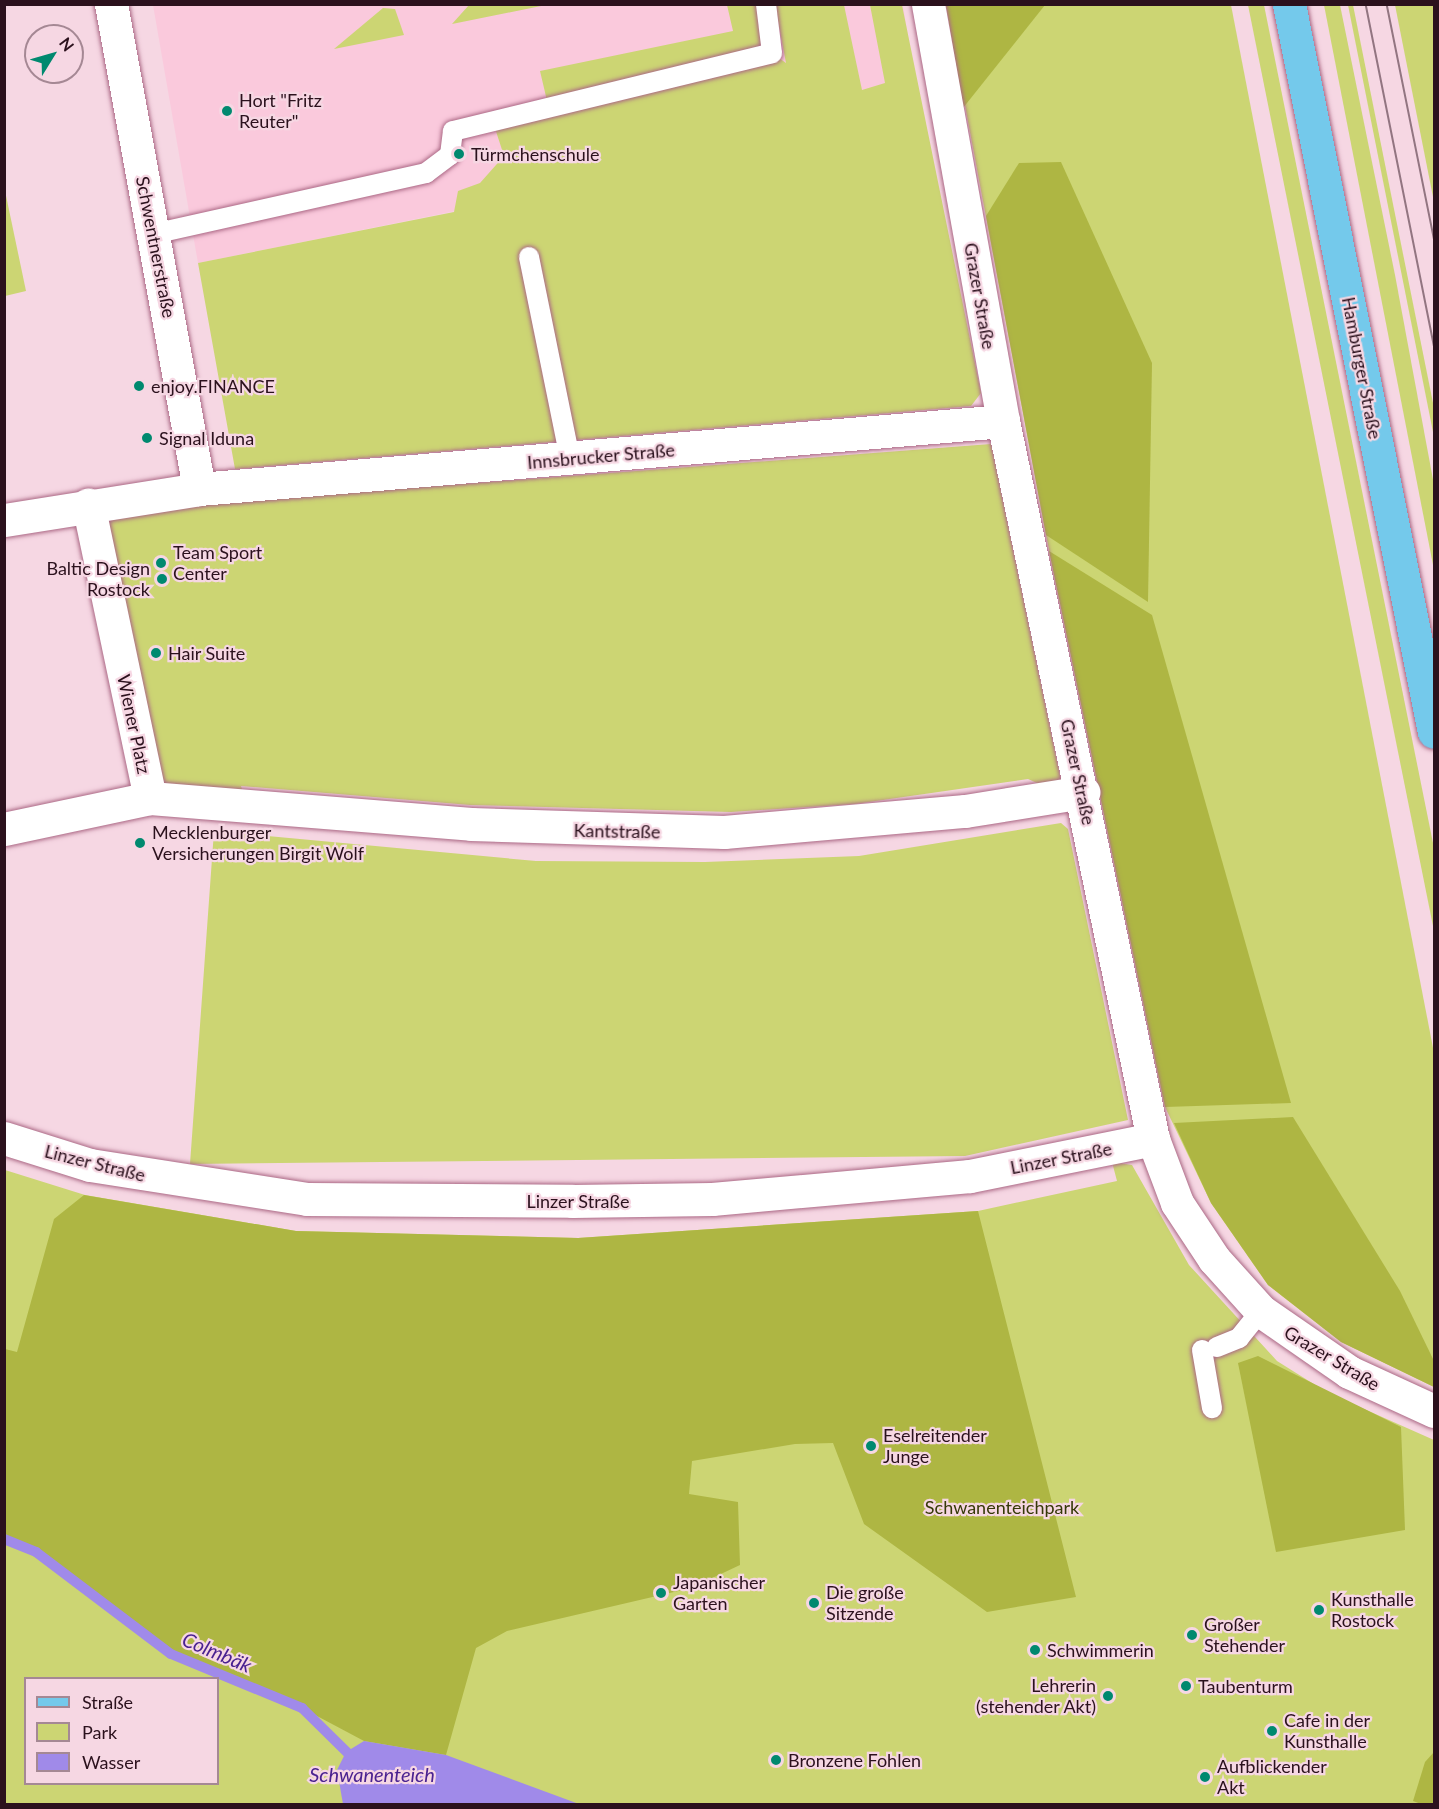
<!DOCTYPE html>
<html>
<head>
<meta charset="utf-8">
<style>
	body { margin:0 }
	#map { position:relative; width:1439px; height:1809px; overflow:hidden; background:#f6d7e3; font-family:Lato,sans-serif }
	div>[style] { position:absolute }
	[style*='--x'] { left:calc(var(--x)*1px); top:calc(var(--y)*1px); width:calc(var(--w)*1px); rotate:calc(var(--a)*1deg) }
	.built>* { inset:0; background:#fac9dc }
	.green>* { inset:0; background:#ccd573 }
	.forest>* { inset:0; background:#aeb643 }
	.water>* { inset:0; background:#a08ae9 }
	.stream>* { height:10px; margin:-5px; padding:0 5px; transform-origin:5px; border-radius:5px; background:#a08ae9 }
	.roads { filter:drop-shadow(0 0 2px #ab6885) drop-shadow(0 0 2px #ab6885) }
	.service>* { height:20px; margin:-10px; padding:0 10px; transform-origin:10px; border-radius:10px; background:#fff }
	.minor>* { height:33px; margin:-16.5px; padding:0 16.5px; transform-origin:16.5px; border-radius:16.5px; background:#fff }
	.primary>* { height:33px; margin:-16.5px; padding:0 16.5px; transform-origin:16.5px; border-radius:16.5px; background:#74c9eb }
	.tram>* { height:1.5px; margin:-0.75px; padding:0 0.75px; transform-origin:0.75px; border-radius:0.75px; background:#927581 }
	.dots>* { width:16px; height:16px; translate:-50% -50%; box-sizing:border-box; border:3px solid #f6d7e3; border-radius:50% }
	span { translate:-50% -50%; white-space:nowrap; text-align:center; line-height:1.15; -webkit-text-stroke:4.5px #f6d7e3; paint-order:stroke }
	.poi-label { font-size:18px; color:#2b111d }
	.left { translate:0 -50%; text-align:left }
	.right { translate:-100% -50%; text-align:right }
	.street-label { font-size:18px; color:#2b111d }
	.park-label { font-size:18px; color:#363908 }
	.water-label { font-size:20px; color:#4a2290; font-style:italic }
	.frame { position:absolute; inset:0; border:6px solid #2b111d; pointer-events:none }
	.legend { position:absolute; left:24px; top:1677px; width:195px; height:108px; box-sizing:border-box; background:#f6d7e3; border:2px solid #a58894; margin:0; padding:8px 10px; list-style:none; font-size:18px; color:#2b111d }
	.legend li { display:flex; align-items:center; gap:12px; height:30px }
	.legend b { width:30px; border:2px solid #a58894 }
	.north { position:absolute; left:24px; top:24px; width:60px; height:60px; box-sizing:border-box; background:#f6d7e3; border:2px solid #a58894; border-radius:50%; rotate:53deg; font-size:16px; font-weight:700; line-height:24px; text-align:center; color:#2b111d }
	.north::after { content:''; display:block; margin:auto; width:21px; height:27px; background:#00896f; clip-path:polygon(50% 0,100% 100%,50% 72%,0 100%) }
</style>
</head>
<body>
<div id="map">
	<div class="built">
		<i style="clip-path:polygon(153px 5px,903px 5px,921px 117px,198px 263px)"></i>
	</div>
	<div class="green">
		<i style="clip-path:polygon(469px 5px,469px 4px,546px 5px,452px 24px)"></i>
		<i style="clip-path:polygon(727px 5px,756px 5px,772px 53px,786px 63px,775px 5px,844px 5px,862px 90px,885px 83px,870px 5px,902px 5px,981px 393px,971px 406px,235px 469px,198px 263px,454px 212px,458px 191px,480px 183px,504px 156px,492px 119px,548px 105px,540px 71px,733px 31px)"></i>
		<i style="clip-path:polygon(946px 5px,1231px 5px,1434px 1053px,1434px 1387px,1341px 1342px,1268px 1285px,1211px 1203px,1165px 1107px,1046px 535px)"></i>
		<i style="clip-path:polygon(1248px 5px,1264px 5px,1434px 848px,1434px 931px)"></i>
		<i style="clip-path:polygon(1324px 5px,1340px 5px,1395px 275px,1434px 485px,1434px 570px)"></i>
		<i style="clip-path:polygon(1348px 5px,1353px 5px,1434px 408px,1434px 437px)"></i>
		<i style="clip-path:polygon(1395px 5px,1434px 5px,1434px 202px)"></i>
		<i style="clip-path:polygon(383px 8px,395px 9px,404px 35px,334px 49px)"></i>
		<i style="clip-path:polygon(4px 186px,26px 291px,5px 296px,4px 296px)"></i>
		<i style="clip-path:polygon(991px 444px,1064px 795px,1028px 779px,855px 804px,731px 812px,470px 805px,241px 786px,246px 802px,150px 798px,91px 519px,189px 505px)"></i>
		<i style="clip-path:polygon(1061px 823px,1068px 829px,1128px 1120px,965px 1156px,190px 1164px,214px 831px,536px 861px,705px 862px,859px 856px)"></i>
		<i style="clip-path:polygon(evenodd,1112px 1162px,1132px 1165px,1189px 1265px,1277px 1361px,1328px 1393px,1434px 1440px,1434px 1804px,5px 1804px,5px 1170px,85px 1195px,296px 1231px,578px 1238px,978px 1211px,1117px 1181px,1112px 1162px,26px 1678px,218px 1678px,218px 1784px,26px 1784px,26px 1678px)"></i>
	</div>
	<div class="forest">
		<i style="clip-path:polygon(946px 5px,1045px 5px,963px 108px)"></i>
		<i style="clip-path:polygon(1061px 162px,1152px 363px,1148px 602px,1046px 535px,986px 216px,1019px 163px)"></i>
		<i style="clip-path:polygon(1049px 551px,1152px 615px,1291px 1103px,1165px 1107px)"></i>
		<i style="clip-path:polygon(1293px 1117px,1400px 1291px,1434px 1361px,1434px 1387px,1341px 1342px,1268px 1285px,1211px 1203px,1174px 1123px)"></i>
		<i style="clip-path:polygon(84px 1195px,296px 1231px,578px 1238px,978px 1211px,1076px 1597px,987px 1612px,864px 1524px,833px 1443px,795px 1444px,692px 1461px,689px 1494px,738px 1502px,740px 1565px,691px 1588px,507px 1631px,476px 1648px,446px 1755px,364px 1741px,302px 1708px,171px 1654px,36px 1552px,5px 1539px,5px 1349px,17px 1352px,54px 1219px)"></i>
		<i style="clip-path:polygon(1258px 1356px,1401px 1427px,1405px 1530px,1276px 1552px,1238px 1363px)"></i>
		<i style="clip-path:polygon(1434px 1752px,1434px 1804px,1421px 1804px,1413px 1801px,1425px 1762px)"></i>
	</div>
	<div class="water">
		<i style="clip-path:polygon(364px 1741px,446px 1755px,579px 1804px,343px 1804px,337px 1770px,346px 1752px)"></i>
	</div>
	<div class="stream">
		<i style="--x:4;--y:1539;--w:35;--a:22"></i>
		<i style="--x:36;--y:1552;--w:169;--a:37.1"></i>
		<i style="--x:171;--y:1654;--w:142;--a:22.4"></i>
		<i style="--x:302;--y:1708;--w:74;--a:44.5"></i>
	</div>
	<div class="roads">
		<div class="service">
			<i style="--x:153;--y:234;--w:280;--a:-12.6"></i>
			<i style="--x:426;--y:173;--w:30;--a:-37"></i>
			<i style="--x:450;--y:155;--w:24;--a:-83"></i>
			<i style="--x:453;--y:131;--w:328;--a:-13.7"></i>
			<i style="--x:772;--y:53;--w:49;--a:-97"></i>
			<i style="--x:529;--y:257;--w:206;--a:78.5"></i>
			<i style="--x:1217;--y:1347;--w:24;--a:-22"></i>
			<i style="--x:1239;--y:1338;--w:35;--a:-51"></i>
			<i style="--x:1202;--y:1350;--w:59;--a:80.2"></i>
		</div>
		<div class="minor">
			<i style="--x:111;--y:4;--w:493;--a:79.7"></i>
			<i style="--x:928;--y:4;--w:424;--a:79.8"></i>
			<i style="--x:1003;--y:421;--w:734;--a:78.2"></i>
			<i style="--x:1153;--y:1139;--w:68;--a:69.4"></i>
			<i style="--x:1177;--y:1203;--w:67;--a:56.5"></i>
			<i style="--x:1214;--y:1259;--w:70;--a:47.9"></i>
			<i style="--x:1261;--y:1311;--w:107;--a:34.7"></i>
			<i style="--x:1349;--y:1372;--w:94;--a:24.6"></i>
			<i style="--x:4;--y:520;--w:197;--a:-9"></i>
			<i style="--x:199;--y:489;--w:807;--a:-4.83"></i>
			<i style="--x:150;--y:798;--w:322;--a:4.6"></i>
			<i style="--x:471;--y:824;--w:253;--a:1.8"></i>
			<i style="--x:724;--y:832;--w:242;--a:-5"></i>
			<i style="--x:965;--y:811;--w:120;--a:-9.1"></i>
			<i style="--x:4;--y:829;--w:149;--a:-12"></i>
			<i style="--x:150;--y:798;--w:300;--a:-101.9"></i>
			<i style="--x:4;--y:1138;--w:90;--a:17.4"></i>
			<i style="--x:90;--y:1165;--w:220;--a:8.9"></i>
			<i style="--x:307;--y:1199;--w:265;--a:0.4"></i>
			<i style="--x:572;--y:1201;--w:140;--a:-0.8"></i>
			<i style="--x:712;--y:1199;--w:259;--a:-5.1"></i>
			<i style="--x:970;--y:1176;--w:187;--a:-11.4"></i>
		</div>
		<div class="primary">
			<i style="--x:1289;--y:4;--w:742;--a:78.74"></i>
		</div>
	</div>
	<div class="tram">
		<i style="--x:1366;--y:4;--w:348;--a:78.7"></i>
		<i style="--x:1387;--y:4;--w:239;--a:78.6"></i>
	</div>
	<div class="dots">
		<i style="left:227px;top:111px;background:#00896f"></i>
		<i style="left:459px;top:154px;background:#00896f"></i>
		<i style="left:139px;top:386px;background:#00896f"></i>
		<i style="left:147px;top:438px;background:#00896f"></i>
		<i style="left:161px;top:563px;background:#00896f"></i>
		<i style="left:162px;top:579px;background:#00896f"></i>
		<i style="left:156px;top:653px;background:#00896f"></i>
		<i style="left:140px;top:843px;background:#00896f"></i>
		<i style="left:871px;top:1446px;background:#00896f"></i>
		<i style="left:661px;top:1593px;background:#00896f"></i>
		<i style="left:814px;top:1603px;background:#00896f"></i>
		<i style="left:1319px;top:1610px;background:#00896f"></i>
		<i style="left:1192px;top:1635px;background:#00896f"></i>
		<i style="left:1035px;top:1650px;background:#00896f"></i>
		<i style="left:1186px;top:1686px;background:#00896f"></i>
		<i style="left:1108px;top:1696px;background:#00896f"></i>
		<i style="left:1272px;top:1731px;background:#00896f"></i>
		<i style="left:776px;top:1760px;background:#00896f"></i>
		<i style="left:1205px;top:1777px;background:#00896f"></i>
	</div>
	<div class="poi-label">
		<span class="left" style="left:239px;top:111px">Hort "Fritz<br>Reuter"</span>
		<span class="left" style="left:471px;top:154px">Türmchenschule</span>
		<span class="left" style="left:151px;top:386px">enjoy.FINANCE</span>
		<span class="left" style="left:159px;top:438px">Signal Iduna</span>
		<span class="left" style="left:173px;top:563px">Team Sport<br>Center</span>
		<span class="right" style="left:150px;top:579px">Baltic Design<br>Rostock</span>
		<span class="left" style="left:168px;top:653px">Hair Suite</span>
		<span class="left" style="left:152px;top:843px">Mecklenburger<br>Versicherungen Birgit Wolf</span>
		<span class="left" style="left:883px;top:1446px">Eselreitender<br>Junge</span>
		<span class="left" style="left:673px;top:1593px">Japanischer<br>Garten</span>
		<span class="left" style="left:826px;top:1603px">Die große<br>Sitzende</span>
		<span class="left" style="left:1331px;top:1610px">Kunsthalle<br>Rostock</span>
		<span class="left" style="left:1204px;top:1635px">Großer<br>Stehender</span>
		<span class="left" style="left:1047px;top:1650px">Schwimmerin</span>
		<span class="right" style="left:1096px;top:1696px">Lehrerin<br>(stehender Akt)</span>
		<span class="left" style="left:1198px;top:1686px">Taubenturm</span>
		<span class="left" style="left:1284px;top:1731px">Cafe in der<br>Kunsthalle</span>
		<span class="left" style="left:788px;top:1760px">Bronzene Fohlen</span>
		<span class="left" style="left:1217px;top:1777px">Aufblickender<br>Akt</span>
	</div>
	<div class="street-label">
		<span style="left:156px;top:247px;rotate:79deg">Schwentnerstraße</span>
		<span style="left:980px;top:296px;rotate:80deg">Grazer Straße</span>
		<span style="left:1362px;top:368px;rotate:79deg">Hamburger Straße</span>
		<span style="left:601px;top:456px;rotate:-5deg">Innsbrucker Straße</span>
		<span style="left:134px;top:724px;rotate:78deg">Wiener Platz</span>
		<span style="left:1078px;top:772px;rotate:78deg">Grazer Straße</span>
		<span style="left:617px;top:831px;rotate:1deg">Kantstraße</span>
		<span style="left:1061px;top:1158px;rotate:-11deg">Linzer Straße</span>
		<span style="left:95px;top:1163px;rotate:14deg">Linzer Straße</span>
		<span style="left:578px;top:1201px">Linzer Straße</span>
		<span style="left:1332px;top:1358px;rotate:31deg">Grazer Straße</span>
	</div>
	<div class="park-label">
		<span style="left:1002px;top:1507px">Schwanenteichpark</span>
	</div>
	<div class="water-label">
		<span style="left:217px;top:1652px;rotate:23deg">Colmbäk</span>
		<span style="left:372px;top:1774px">Schwanenteich</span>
	</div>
	<div class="frame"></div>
	<ul class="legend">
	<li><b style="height:8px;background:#74c9eb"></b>Straße</li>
	<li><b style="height:16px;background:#ccd573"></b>Park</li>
	<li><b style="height:16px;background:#a08ae9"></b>Wasser</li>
	</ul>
	<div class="north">N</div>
</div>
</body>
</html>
